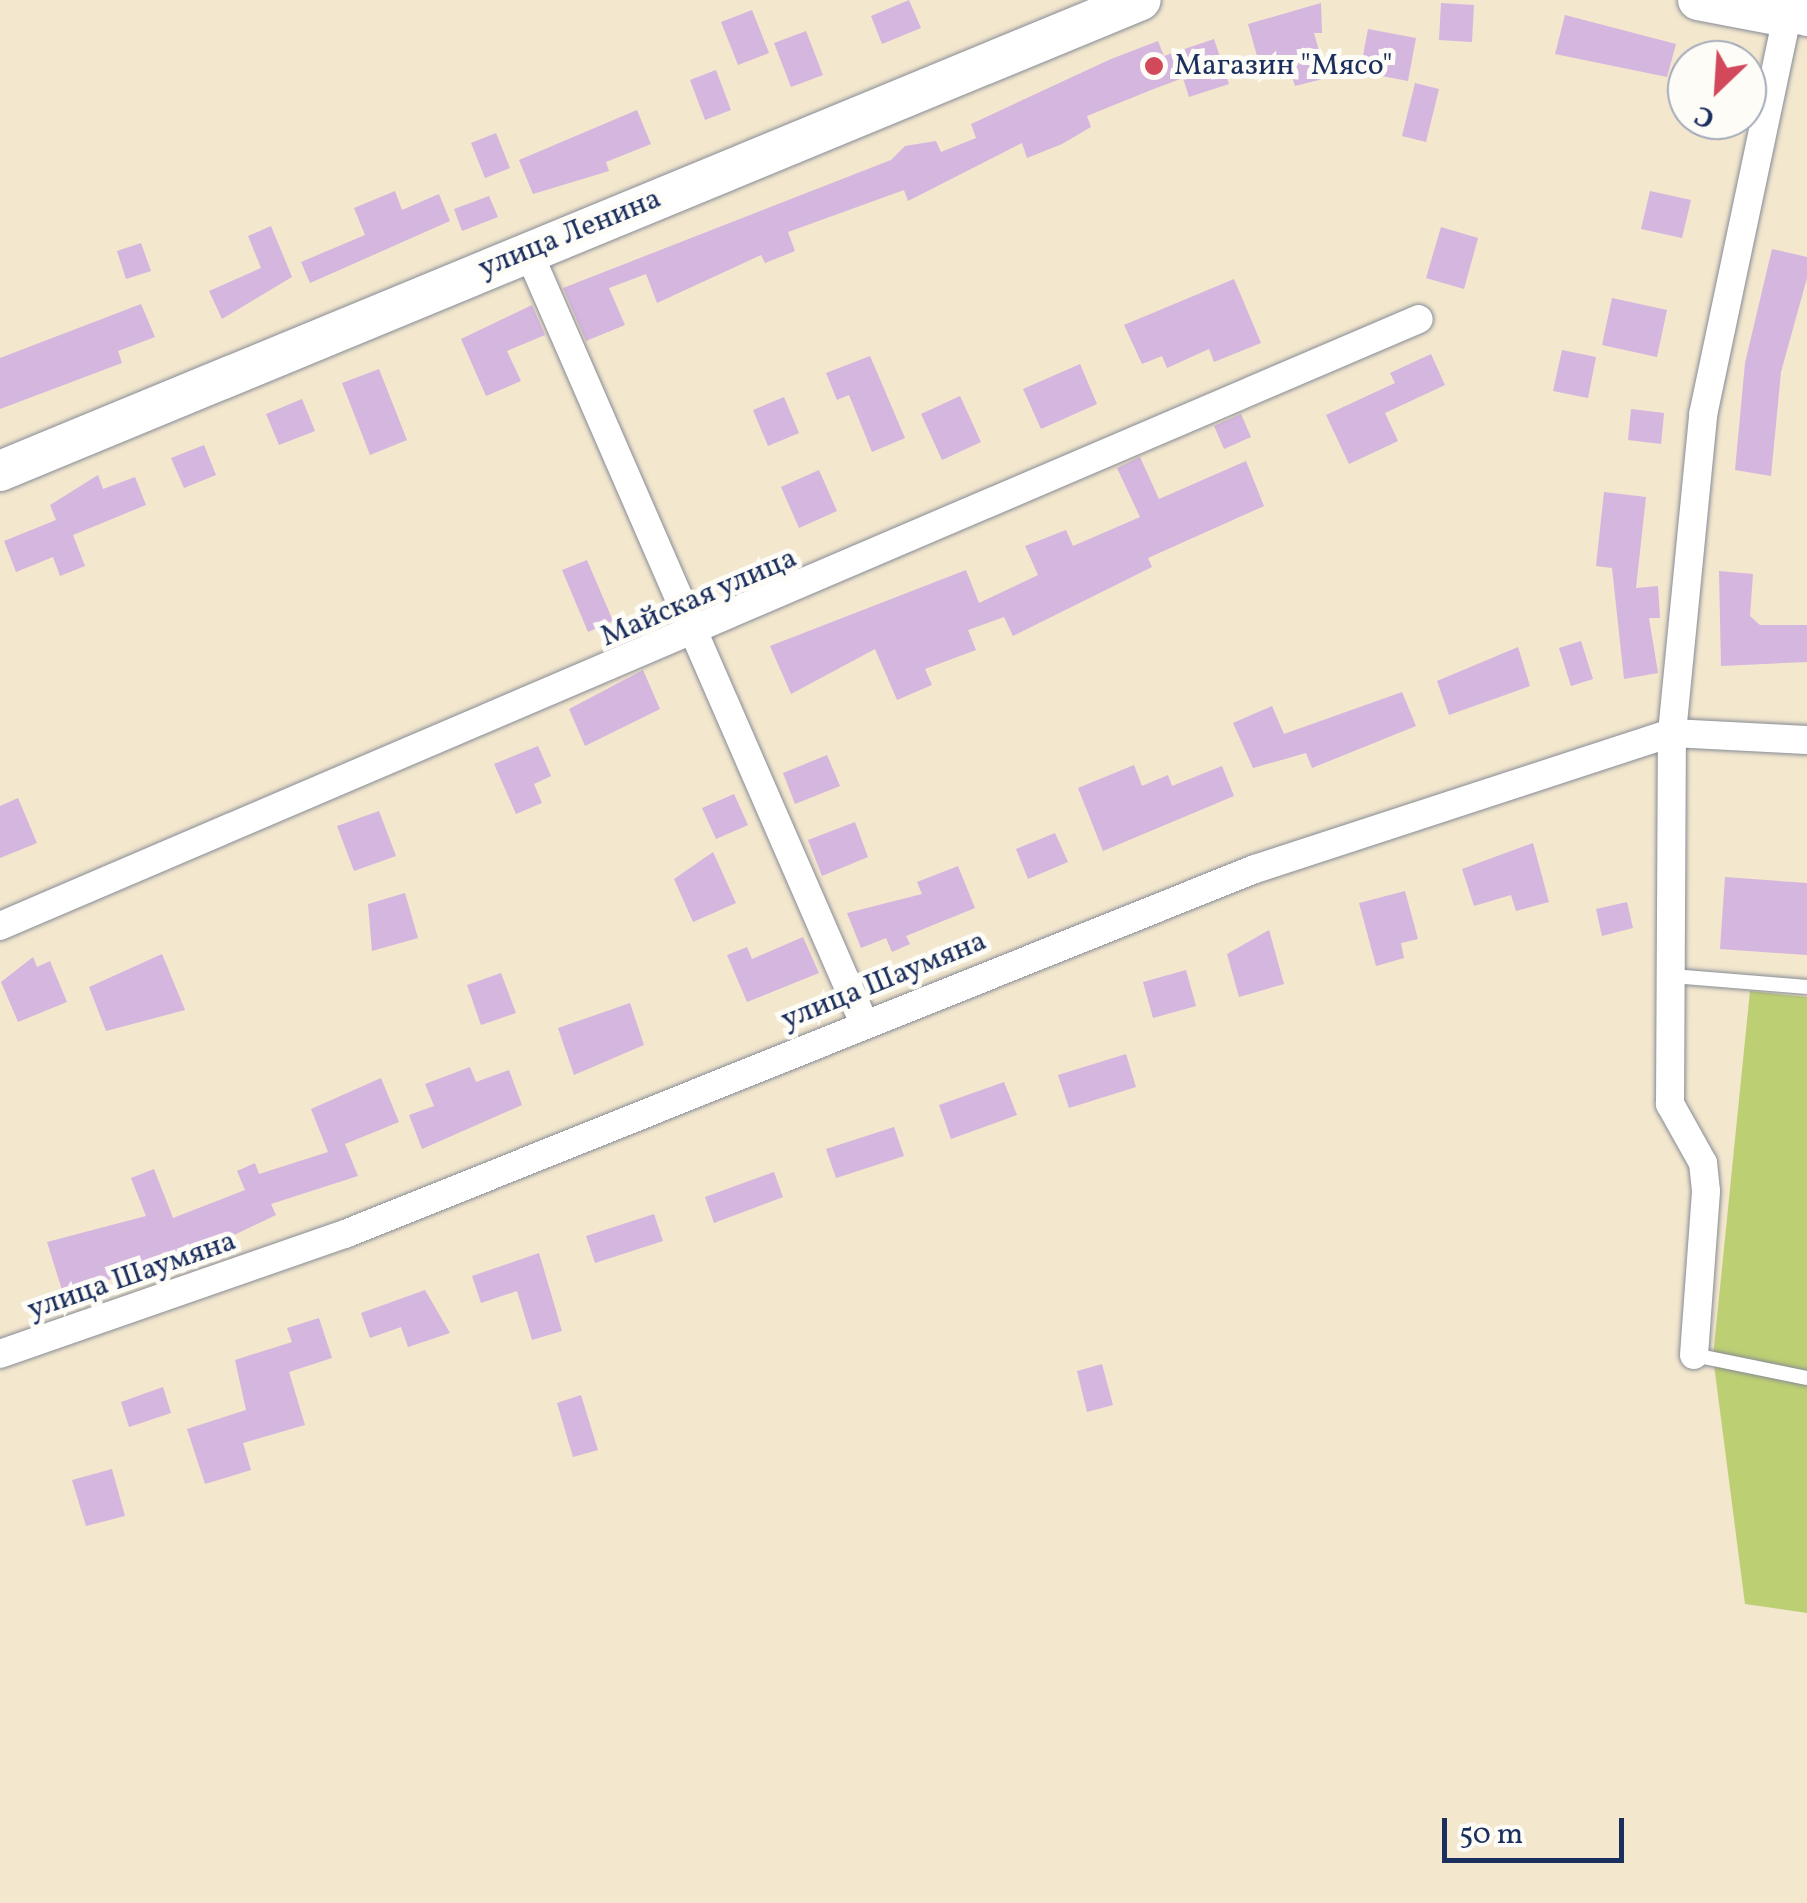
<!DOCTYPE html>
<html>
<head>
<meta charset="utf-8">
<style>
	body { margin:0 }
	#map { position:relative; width:1807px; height:1903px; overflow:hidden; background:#f3e7ce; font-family:Vollkorn,serif }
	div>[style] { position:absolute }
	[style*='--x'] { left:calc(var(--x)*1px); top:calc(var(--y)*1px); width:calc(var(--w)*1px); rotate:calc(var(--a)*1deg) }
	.green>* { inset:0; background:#bdcf73 }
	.building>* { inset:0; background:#d5b6de }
	.roads { filter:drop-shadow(0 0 2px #878b96) drop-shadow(0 0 2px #878b96) }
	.lane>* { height:14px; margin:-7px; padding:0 7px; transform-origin:7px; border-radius:7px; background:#fff }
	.street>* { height:28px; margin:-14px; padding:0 14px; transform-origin:14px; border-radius:14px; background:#fff }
	.secondary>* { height:40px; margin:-20px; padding:0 20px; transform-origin:20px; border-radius:20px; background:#fff }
	.dots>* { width:28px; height:28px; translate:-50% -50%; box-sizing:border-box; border:5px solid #fdfcf7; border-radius:50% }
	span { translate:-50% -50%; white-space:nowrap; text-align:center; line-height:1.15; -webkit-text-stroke:10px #fdfcf7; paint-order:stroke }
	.poi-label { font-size:30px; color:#1b2f5e }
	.left { translate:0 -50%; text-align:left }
	.street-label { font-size:30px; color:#1b2f5e }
	.north { position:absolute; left:1667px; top:40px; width:100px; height:100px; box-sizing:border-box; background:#fdfcf7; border:2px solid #a3aaba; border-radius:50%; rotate:205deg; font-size:28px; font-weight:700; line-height:40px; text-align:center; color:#1b2f5e }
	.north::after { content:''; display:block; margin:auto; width:35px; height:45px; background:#d1495b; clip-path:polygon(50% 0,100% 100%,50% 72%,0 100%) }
	.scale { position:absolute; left:1442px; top:1818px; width:182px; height:45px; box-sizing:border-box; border:5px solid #1b2f5e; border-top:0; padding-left:12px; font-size:30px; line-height:35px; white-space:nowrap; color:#1b2f5e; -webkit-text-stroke:8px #fdfcf7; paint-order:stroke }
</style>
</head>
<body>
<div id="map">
	<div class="green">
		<i style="clip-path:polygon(1750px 991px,1807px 997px,1807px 1613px,1745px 1604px,1713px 1357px)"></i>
	</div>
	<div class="building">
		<i style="clip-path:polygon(909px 0,921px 28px,882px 44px,871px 16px)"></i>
		<i style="clip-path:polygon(1321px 3px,1322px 33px,1314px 33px,1327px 78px,1295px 86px,1288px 63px,1261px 70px,1248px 24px)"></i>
		<i style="clip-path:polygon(1441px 3px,1474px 5px,1472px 42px,1439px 40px)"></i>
		<i style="clip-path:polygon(752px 10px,769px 53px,738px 65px,721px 22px)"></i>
		<i style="clip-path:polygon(1565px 15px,1676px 44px,1667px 77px,1555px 54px)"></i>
		<i style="clip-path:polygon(1368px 29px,1416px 38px,1408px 81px,1360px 72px)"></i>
		<i style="clip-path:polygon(806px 31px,823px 75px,791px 87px,774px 43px)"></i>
		<i style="clip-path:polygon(1214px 39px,1229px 84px,1189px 97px,1183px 78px,1151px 90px,1087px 116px,1091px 127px,1062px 144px,1027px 158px,1022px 143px,908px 201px,904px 190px,788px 232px,795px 251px,765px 263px,761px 255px,657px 303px,646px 274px,609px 288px,625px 325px,586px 341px,563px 288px,891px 160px,905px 146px,936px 141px,941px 152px,976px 138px,971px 124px,1111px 59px,1158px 41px,1164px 56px)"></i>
		<i style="clip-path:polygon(716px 70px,731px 110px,705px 120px,690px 80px)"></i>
		<i style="clip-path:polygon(1415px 83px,1439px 89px,1426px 142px,1402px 136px)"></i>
		<i style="clip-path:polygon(637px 110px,651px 144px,606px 162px,609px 171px,533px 194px,519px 160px)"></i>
		<i style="clip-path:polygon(496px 133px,510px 168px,485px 178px,471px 143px)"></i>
		<i style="clip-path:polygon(395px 191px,402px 210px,439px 194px,450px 221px,310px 283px,301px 262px,365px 235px,354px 208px)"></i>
		<i style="clip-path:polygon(1650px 191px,1691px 200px,1682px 238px,1641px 229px)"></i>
		<i style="clip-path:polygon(489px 196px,498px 217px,462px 231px,454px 209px)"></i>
		<i style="clip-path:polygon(271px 226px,292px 277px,222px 319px,209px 291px,261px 268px,248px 236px)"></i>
		<i style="clip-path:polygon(1441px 227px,1478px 238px,1464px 289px,1426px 278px)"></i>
		<i style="clip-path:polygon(141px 243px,151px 271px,126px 279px,117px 251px)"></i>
		<i style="clip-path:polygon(1772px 249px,1807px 257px,1807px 278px,1781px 372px,1771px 476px,1735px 470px,1745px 363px)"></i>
		<i style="clip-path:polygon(1234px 279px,1261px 343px,1214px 362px,1209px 349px,1167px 368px,1162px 356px,1142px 364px,1124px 325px)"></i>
		<i style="clip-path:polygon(1612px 298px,1667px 310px,1657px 357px,1602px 345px)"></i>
		<i style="clip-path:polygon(141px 304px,155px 337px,118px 351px,122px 363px,0 409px,0 358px)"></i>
		<i style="clip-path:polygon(532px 305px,545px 335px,507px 351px,521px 381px,486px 396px,461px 339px)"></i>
		<i style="clip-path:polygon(1562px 350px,1596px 357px,1588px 398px,1553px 391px)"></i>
		<i style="clip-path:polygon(1431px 354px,1445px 385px,1385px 413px,1398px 441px,1349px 464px,1326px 415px,1395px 383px,1390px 373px)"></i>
		<i style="clip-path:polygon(870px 356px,905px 438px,872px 452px,849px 395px,837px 400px,826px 373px)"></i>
		<i style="clip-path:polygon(1080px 364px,1097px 404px,1041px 429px,1023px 389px)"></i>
		<i style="clip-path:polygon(379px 369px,407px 440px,370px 455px,342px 383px)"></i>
		<i style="clip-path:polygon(960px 396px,981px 442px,942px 460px,921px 414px)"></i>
		<i style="clip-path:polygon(784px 397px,799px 433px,768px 446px,753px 410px)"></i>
		<i style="clip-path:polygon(302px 399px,315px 431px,279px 445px,266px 414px)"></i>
		<i style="clip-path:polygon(1631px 409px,1664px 413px,1661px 444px,1628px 440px)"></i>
		<i style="clip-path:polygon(1241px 414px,1251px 437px,1224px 449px,1214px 426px)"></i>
		<i style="clip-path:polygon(204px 445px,216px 475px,184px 488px,171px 458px)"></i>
		<i style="clip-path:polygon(1140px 457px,1159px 499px,1246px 461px,1264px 506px,1148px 558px,1152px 567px,1013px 636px,1004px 617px,968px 630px,976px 650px,925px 669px,932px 685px,897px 700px,875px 649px,791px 694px,770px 646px,966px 570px,979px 603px,1038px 575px,1025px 546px,1066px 530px,1073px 546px,1140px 517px,1117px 468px)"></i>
		<i style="clip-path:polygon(819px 470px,837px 511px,799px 528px,781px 487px)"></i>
		<i style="clip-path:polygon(98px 475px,103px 489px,135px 477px,146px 505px,73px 535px,85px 566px,60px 576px,53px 557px,16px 572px,4px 541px,56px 520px,50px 505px)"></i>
		<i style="clip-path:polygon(1604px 492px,1646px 497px,1636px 588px,1658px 586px,1660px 618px,1649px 618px,1658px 673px,1624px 679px,1612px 568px,1596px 566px)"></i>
		<i style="clip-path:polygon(587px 560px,613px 621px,588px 632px,562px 570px)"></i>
		<i style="clip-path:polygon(1719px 571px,1753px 574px,1750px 616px,1760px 625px,1807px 625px,1807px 662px,1721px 666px)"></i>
		<i style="clip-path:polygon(1581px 641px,1593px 679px,1571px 686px,1559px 648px)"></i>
		<i style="clip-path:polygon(1518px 647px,1530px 686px,1449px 715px,1437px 681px)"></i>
		<i style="clip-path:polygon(643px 670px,660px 709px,585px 746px,569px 709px)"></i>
		<i style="clip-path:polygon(1402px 692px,1416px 726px,1312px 768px,1306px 753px,1253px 768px,1233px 723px,1272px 706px,1284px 734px)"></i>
		<i style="clip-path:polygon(538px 746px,551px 776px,534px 784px,542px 803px,516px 814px,494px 764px)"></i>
		<i style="clip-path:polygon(827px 755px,840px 786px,795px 804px,783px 773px)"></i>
		<i style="clip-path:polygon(1134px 765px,1142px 786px,1168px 775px,1172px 786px,1222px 766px,1234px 796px,1103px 851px,1078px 788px)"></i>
		<i style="clip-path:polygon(734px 794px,748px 825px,716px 839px,702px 808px)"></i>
		<i style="clip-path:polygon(18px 798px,37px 843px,0 858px,0 806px)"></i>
		<i style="clip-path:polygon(379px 811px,396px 856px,354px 871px,337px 826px)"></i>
		<i style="clip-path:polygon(855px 822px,868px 857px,822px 876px,808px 840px)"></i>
		<i style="clip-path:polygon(1055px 833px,1068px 862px,1028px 879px,1016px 849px)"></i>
		<i style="clip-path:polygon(1533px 843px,1549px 902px,1516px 911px,1511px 895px,1474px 906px,1462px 869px)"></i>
		<i style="clip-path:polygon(713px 852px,736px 903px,693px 922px,674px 879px)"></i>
		<i style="clip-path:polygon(958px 866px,975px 908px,906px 936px,910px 944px,892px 952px,886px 938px,861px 948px,847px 913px,922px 894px,917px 882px)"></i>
		<i style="clip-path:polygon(1725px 877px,1807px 883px,1807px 955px,1720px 949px)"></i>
		<i style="clip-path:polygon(1405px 891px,1418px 939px,1401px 943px,1404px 958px,1376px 966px,1359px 903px)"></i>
		<i style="clip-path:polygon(405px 893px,418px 938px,372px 951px,368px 904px)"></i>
		<i style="clip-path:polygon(1627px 902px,1633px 928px,1602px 936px,1596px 909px)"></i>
		<i style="clip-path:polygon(1269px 930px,1284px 984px,1239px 997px,1227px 954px)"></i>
		<i style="clip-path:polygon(803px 937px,819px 973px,747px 1002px,727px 955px,747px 947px,752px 959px)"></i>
		<i style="clip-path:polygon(162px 954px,185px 1010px,106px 1031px,89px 987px)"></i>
		<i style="clip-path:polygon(33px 957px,37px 967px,50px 961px,67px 1002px,18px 1022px,1px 982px)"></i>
		<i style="clip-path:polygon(1186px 970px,1196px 1006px,1153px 1018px,1143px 982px)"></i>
		<i style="clip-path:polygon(501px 973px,516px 1013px,481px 1025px,467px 985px)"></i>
		<i style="clip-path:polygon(630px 1003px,644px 1045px,574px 1075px,558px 1028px)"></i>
		<i style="clip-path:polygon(1126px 1054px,1136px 1087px,1069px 1108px,1058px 1075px)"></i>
		<i style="clip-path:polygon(470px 1067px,476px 1082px,509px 1070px,522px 1105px,422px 1149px,409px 1115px,434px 1106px,425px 1084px)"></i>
		<i style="clip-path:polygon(381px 1078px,399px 1122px,345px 1144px,358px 1176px,271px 1204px,276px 1215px,188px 1257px,63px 1293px,47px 1242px,146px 1216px,131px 1178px,154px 1169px,173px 1218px,245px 1190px,237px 1171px,255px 1163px,259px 1174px,328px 1152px,311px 1109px)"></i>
		<i style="clip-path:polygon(1004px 1082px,1017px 1115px,951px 1139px,939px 1105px)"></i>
		<i style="clip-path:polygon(894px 1127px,904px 1156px,836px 1178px,826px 1149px)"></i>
		<i style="clip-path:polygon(774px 1172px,783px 1197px,714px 1223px,705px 1197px)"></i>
		<i style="clip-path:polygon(654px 1214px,663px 1241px,595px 1263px,586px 1236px)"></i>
		<i style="clip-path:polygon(539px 1253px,562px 1331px,532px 1340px,517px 1291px,481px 1303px,472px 1276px)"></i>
		<i style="clip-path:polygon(425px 1290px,450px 1333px,408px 1347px,401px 1327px,370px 1338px,361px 1313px)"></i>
		<i style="clip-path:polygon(319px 1318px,332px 1358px,289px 1372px,305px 1425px,243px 1443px,251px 1470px,205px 1484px,187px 1429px,246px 1410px,235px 1360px,292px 1342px,287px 1328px)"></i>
		<i style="clip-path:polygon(1102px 1364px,1113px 1405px,1087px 1412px,1077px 1371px)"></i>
		<i style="clip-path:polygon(163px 1387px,171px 1413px,129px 1427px,121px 1402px)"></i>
		<i style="clip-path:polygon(581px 1395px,598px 1450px,573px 1457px,557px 1403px)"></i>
		<i style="clip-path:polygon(112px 1469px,125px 1516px,86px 1526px,72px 1480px)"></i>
	</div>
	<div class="roads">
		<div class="lane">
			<i style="--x:1673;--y:976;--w:134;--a:4.7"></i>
			<i style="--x:1694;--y:1355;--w:115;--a:11.5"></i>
		</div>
		<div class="street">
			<i style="--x:528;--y:251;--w:842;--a:66.48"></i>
			<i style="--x:0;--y:926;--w:1543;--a:-23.16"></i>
			<i style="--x:0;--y:1354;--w:365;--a:-19.2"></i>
			<i style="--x:345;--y:1234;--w:980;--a:-21.86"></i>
			<i style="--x:1255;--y:869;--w:439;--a:-18.1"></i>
			<i style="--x:1672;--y:733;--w:135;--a:3"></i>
			<i style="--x:1694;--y:1355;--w:164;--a:-85.8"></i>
			<i style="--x:1706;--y:1191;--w:28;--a:-96"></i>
			<i style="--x:1703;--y:1163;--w:68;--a:-119.2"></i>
			<i style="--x:1670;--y:1104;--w:371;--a:-89.7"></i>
			<i style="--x:1672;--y:733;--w:320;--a:-84.4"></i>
			<i style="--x:1703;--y:415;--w:407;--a:-78.1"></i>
			<i style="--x:1787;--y:17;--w:21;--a:14"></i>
		</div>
		<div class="secondary">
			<i style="--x:1698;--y:0;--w:91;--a:10.8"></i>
			<i style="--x:1787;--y:17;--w:17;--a:-77"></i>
			<i style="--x:0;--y:471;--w:1234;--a:-22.43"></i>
		</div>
	</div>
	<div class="dots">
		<i style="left:1154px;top:66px;background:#d1495b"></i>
	</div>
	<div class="poi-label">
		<span class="left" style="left:1174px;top:66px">Магазин "Мясо"</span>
	</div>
	<div class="street-label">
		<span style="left:570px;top:234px;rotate:-22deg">улица Ленина</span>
		<span style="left:699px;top:598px;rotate:-23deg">Майская улица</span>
		<span style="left:884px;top:981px;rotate:-22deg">улица Шаумяна</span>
		<span style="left:132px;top:1276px;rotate:-19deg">улица Шаумяна</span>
	</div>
	<div class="north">С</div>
	<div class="scale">50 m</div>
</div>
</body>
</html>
